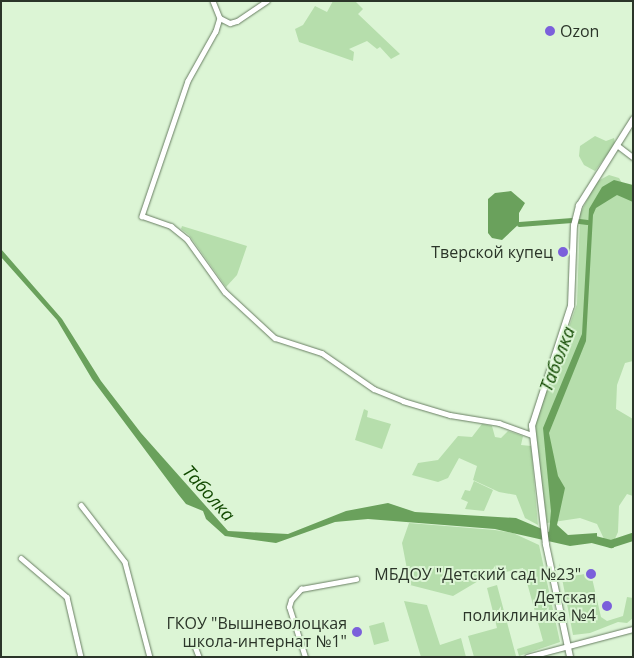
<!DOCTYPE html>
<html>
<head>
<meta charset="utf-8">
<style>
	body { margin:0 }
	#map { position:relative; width:634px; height:658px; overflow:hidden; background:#dcf5d5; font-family:"Open Sans",sans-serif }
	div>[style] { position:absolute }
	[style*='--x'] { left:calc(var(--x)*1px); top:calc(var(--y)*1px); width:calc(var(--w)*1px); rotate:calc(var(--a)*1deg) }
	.green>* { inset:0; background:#b6deac }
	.water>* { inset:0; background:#6aa15c }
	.canal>* { height:5px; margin:-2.5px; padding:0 2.5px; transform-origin:2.5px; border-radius:2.5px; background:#6aa15c }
	.river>* { height:8px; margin:-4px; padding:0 4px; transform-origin:4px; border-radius:4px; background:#6aa15c }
	.roads { filter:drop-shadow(0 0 1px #687e62) drop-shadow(0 0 1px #687e62) }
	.minor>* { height:4.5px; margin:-2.25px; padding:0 2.25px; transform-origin:2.25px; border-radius:2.25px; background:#fff }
	.tertiary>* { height:5.5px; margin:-2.75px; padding:0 2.75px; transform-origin:2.75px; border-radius:2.75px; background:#fff }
	.dots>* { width:14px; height:14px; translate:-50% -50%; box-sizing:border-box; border:2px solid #dcf5d5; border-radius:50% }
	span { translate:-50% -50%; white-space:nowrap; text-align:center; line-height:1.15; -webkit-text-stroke:4px #dcf5d5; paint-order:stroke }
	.poi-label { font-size:16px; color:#2b3529 }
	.left { translate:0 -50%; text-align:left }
	.right { translate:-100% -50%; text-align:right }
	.water-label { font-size:18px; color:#114900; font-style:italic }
	.frame { position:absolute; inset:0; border:2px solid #2b3529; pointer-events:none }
</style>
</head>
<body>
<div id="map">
	<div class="green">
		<i style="clip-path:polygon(333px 1px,355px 1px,363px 9px,358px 14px,400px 54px,391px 59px,380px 47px,377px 49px,367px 41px,349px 49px,354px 52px,353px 61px,299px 42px,295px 29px,303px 25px,315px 6px,327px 12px)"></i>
		<i style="clip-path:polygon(595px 136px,606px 141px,614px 138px,615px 144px,595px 171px,584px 165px,579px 156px,580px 146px)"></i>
		<i style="clip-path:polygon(609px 175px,619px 178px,633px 201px,633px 361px,625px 363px,617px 385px,616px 409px,633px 419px,633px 496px,627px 494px,619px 506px,618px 532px,614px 541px,604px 539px,597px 524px,580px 518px,547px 523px,536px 437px,536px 421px,577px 304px,580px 214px,596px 182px)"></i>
		<i style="clip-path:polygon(182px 226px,247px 246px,237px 275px,226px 287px,189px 235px,181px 229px)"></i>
		<i style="clip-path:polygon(364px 409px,368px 411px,367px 417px,391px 424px,382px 449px,355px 440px)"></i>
		<i style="clip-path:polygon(482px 424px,492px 426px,495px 437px,501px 438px,508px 431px,523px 436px,521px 445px,531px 446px,538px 525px,525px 518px,516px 495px,499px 492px,473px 480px,477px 466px,459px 458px,448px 478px,438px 482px,412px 475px,418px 463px,438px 460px,458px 436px,472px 437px)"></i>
		<i style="clip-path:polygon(474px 481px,493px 490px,484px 511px,465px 509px,468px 502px,461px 499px,465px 490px,470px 491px)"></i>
		<i style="clip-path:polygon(409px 523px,495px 530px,513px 533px,539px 545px,560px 642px,519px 656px,517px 649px,543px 641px,523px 568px,485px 577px,453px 596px,410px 585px,402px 543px)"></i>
		<i style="clip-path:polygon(559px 563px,565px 577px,585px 574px,592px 578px,601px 617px,607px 621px,623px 616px,627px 597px,633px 598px,633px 618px,627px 623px,618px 622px,590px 633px,573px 635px)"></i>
		<i style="clip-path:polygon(497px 585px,516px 656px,474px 657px,468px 636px,497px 628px,487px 588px)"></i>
		<i style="clip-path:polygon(404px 601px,427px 605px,440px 645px,461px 638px,466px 657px,421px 657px)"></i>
		<i style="clip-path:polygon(384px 622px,389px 641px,374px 645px,369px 626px)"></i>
	</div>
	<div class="water">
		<i style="clip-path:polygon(614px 180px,633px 185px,633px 202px,617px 195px,596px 208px,593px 215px,586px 341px,549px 433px,558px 476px,565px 488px,557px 525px,568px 535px,597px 533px,597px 542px,592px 543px,570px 546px,495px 529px,368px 519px,335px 522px,276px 543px,225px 536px,206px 519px,203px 511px,186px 504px,178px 494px,92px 379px,57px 320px,1px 257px,1px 249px,62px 319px,101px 381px,141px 433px,228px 531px,288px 534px,346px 511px,388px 503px,415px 512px,516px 518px,549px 532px,551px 511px,543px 428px,582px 334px,589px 209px,602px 187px)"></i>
		<i style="clip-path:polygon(511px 191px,525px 203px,519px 213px,519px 224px,502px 240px,492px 238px,488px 233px,488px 199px,495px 193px)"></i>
	</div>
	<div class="canal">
		<i style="--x:579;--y:221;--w:8;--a:7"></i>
		<i style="--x:519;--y:224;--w:53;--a:-4.3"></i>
	</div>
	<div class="river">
		<i style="--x:588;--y:538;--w:24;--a:15"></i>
		<i style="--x:611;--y:544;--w:23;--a:-18"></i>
	</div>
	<div class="roads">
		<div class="minor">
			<i style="--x:213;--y:1;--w:18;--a:68"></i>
			<i style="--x:220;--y:18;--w:14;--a:107"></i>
			<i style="--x:216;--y:31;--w:57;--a:119.2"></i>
			<i style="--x:188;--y:81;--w:143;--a:108.8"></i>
			<i style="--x:142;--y:216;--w:31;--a:19"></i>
			<i style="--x:171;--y:226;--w:21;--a:39"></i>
			<i style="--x:187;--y:239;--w:65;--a:54.4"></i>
			<i style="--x:225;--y:292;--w:68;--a:42.6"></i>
			<i style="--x:275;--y:338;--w:49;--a:17.7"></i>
			<i style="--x:322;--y:353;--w:63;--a:34.7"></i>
			<i style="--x:374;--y:389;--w:31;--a:22"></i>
			<i style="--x:403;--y:401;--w:49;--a:16.6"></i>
			<i style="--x:450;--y:415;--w:50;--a:9.3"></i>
			<i style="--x:499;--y:423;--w:35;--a:20"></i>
			<i style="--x:220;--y:18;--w:11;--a:27"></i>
			<i style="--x:230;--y:23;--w:7;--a:-16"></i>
			<i style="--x:237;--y:21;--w:36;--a:-34"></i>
			<i style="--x:617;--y:145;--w:20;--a:37"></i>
			<i style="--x:81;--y:505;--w:72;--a:52.3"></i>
			<i style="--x:125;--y:562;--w:98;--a:75.3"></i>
			<i style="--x:21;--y:558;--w:60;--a:40.3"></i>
			<i style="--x:67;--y:597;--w:62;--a:76.9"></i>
			<i style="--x:193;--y:641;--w:17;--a:69"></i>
			<i style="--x:305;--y:657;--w:52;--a:-107.7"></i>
			<i style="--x:289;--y:607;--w:7;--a:-74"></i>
			<i style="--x:291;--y:600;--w:15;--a:-48"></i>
			<i style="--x:301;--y:589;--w:56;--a:-10.3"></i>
			<i style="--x:527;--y:657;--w:110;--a:-14.8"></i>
		</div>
		<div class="tertiary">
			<i style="--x:570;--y:657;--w:115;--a:-102.1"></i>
			<i style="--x:546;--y:545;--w:120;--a:-96.7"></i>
			<i style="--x:532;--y:426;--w:126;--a:-72"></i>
			<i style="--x:571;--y:306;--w:80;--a:-87.9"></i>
			<i style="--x:574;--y:226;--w:21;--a:-76"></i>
			<i style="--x:579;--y:206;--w:102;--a:-57.9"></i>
		</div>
	</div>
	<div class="dots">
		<i style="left:550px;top:31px;background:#7b60db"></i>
		<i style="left:563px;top:252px;background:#7b60db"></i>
		<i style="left:591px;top:574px;background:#7b60db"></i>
		<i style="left:607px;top:606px;background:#7b60db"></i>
		<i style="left:357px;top:632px;background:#7b60db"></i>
	</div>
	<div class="poi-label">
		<span class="left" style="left:560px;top:31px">Ozon</span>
		<span class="right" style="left:553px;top:252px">Тверской купец</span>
		<span class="right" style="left:581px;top:574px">МБДОУ "Детский сад №23"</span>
		<span class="right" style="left:596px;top:606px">Детская<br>поликлиника №4</span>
		<span class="right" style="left:347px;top:632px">ГКОУ "Вышневолоцкая<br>школа-интернат №1"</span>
	</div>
	<div class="water-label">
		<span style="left:557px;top:359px;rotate:-69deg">Таболка</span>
		<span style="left:209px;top:493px;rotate:48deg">Таболка</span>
	</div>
	<div class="frame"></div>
</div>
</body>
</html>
